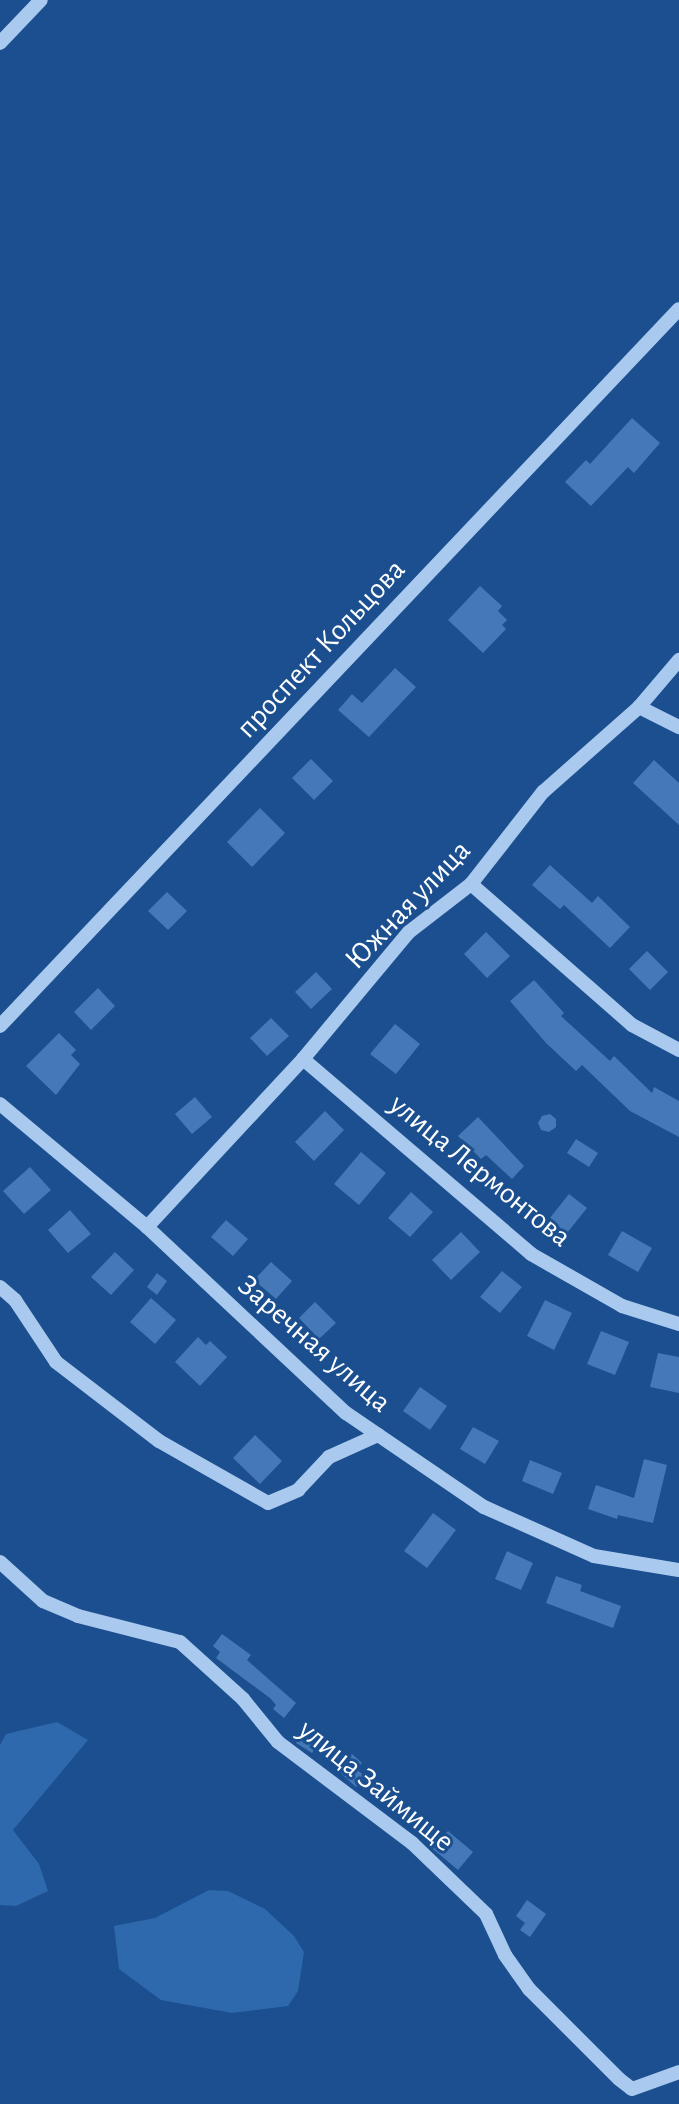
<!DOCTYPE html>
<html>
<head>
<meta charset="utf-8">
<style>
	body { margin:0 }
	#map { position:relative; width:679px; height:2104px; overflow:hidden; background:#1b4f8f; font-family:"Alegreya Sans",sans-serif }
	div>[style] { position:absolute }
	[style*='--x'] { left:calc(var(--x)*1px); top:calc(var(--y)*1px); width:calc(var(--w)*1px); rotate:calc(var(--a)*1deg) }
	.green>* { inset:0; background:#2e69ad }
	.building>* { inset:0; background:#4478b7 }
	.minor>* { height:14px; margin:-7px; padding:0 7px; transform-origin:7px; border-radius:7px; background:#a9c9ee }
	span { translate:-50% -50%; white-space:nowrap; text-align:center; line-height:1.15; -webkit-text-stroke:6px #1b4f8f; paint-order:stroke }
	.street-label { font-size:30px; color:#fff }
</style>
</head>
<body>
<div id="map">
	<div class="green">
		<i style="clip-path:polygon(57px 1722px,88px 1740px,13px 1830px,39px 1864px,48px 1891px,16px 1906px,0 1905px,0 1745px,6px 1734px)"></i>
		<i style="clip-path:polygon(209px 1890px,228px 1891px,265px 1909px,294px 1936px,304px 1952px,298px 1991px,288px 2006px,232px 2013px,161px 2000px,119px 1969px,114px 1926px,155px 1918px)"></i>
	</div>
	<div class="building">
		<i style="clip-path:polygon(632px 418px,660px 443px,634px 473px,628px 467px,591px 506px,565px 482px,586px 460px,590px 464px)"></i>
		<i style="clip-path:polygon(480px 586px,502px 606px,498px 611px,507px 620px,502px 625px,506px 629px,483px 653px,448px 620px)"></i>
		<i style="clip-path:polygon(395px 668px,416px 687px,369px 737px,338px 710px,352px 694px,362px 703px)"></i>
		<i style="clip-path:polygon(311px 759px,333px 781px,314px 800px,292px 778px)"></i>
		<i style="clip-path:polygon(654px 760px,679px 783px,679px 825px,633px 783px)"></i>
		<i style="clip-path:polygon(260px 808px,285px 833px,252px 867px,227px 842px)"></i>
		<i style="clip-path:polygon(550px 865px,592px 903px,598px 896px,630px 927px,610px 948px,564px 905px,560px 909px,532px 885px)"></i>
		<i style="clip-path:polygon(167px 892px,187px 911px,168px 930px,148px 911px)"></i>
		<i style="clip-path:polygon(486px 932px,510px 956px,487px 978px,464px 954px)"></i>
		<i style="clip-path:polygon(647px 951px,668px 972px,650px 990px,629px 969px)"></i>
		<i style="clip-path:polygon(316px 972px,332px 989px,311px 1009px,295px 992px)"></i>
		<i style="clip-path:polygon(534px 980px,564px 1013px,561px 1016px,610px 1061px,614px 1056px,652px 1093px,654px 1087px,679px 1101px,679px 1137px,630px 1111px,582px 1065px,576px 1071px,546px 1043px,510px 1001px)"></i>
		<i style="clip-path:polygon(98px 988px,115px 1006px,91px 1030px,74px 1012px)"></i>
		<i style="clip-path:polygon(271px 1018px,289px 1036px,267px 1056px,250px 1038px)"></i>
		<i style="clip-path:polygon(395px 1024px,420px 1044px,396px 1074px,370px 1054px)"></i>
		<i style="clip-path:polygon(59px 1033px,76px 1050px,71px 1055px,80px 1064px,56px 1095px,26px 1066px)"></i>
		<i style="clip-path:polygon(195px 1097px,212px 1117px,192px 1134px,175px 1114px)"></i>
		<i style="clip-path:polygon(325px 1111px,344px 1130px,314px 1161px,295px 1142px)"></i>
		<i style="clip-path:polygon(550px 1114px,556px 1119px,556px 1127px,549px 1132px,541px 1130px,538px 1123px,542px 1116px)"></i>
		<i style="clip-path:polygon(478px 1117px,524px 1166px,512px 1179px,486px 1155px,481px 1159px,458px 1136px)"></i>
		<i style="clip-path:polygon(576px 1139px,598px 1153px,589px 1167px,567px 1153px)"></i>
		<i style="clip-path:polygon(361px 1152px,386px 1173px,359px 1205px,334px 1184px)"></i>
		<i style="clip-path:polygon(30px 1167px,51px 1190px,24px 1214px,3px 1191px)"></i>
		<i style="clip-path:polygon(411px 1192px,433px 1212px,410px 1237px,388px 1218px)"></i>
		<i style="clip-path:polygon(569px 1194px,587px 1208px,567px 1233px,549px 1219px)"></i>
		<i style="clip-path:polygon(70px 1210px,91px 1234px,68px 1253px,48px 1230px)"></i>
		<i style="clip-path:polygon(226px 1220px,248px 1239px,233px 1256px,211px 1237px)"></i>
		<i style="clip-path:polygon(622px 1231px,652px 1248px,638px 1272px,608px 1255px)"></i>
		<i style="clip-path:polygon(461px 1232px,480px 1252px,451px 1280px,432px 1260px)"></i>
		<i style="clip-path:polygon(115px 1252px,134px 1270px,111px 1295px,91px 1277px)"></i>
		<i style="clip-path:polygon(271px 1262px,292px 1281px,276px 1299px,254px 1280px)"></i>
		<i style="clip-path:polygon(502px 1271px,522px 1287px,500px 1313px,480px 1297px)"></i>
		<i style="clip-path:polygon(157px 1273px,167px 1281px,157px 1295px,147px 1287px)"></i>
		<i style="clip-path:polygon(151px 1298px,176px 1320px,155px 1344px,130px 1322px)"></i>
		<i style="clip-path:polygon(545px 1300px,572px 1313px,554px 1350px,527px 1336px)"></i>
		<i style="clip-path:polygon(315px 1302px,336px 1323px,319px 1339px,299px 1318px)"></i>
		<i style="clip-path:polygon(601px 1331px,629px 1342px,615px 1375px,587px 1364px)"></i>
		<i style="clip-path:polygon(198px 1337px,206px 1345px,210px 1341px,227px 1357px,200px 1386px,175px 1362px)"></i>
		<i style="clip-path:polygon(658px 1353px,679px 1357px,679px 1393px,650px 1387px)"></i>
		<i style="clip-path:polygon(420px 1387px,447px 1406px,430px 1430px,403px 1411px)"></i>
		<i style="clip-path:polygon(473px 1427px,499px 1441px,485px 1464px,460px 1449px)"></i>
		<i style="clip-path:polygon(255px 1435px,282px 1461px,260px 1484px,233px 1458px)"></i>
		<i style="clip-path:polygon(644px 1459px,667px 1465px,653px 1523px,618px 1515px,617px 1519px,588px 1509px,596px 1485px,634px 1498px)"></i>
		<i style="clip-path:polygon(530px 1460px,562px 1473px,553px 1494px,522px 1481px)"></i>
		<i style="clip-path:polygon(433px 1513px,456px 1530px,427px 1568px,404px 1551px)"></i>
		<i style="clip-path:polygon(507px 1551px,533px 1563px,521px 1590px,495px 1579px)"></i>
		<i style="clip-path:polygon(556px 1576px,582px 1585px,580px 1591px,621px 1606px,613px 1628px,546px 1603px)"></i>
		<i style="clip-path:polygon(222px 1634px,251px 1655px,247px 1660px,296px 1703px,284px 1718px,273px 1709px,276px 1705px,270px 1698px,216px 1658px,220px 1652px,213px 1646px)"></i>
		<i style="clip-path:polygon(305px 1729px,321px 1738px,312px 1753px,296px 1743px)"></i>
		<i style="clip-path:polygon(352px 1754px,362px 1763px,356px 1769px,366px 1777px,356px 1787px,337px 1770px)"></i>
		<i style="clip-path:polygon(448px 1831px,473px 1852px,458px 1870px,433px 1849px)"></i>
		<i style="clip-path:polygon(527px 1900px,546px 1914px,530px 1937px,520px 1930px,525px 1923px,516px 1916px)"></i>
	</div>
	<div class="minor">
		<i style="--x:0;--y:43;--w:59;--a:-46.4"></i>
		<i style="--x:639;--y:707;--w:45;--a:26.6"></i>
		<i style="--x:471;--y:884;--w:214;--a:41.2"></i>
		<i style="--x:632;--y:1025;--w:53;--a:28"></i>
		<i style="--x:0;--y:1026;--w:987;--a:-46.56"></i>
		<i style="--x:303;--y:1059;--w:300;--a:40.5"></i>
		<i style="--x:531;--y:1254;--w:105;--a:29.7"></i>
		<i style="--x:622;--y:1306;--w:60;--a:17.5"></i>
		<i style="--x:0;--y:1104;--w:192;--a:39.9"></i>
		<i style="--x:147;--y:1227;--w:272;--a:43.1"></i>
		<i style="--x:346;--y:1413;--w:167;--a:34.3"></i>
		<i style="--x:484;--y:1507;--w:120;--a:24"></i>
		<i style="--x:594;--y:1556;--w:86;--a:9.4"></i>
		<i style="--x:147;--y:1227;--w:229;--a:-47.1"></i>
		<i style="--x:303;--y:1059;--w:165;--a:-50.2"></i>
		<i style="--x:409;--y:932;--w:78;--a:-37.7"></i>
		<i style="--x:471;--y:884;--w:117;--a:-52"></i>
		<i style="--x:543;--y:792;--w:128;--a:-41.5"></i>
		<i style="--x:639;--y:707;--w:62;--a:-49.6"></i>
		<i style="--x:0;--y:1287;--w:20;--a:41"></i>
		<i style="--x:15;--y:1300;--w:74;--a:56.5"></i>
		<i style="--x:56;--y:1362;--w:130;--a:37.5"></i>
		<i style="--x:159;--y:1441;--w:125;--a:29.6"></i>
		<i style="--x:268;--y:1503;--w:33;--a:-23"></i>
		<i style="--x:298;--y:1490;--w:45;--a:-46.8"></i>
		<i style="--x:329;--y:1457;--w:54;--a:-24.2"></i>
		<i style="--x:0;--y:1562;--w:58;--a:42.2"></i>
		<i style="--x:43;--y:1601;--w:38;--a:23"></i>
		<i style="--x:78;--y:1616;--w:105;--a:14.3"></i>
		<i style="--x:180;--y:1642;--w:85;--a:42.1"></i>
		<i style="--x:243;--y:1699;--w:55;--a:50.9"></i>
		<i style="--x:278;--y:1742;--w:168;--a:37"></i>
		<i style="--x:412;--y:1843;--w:103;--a:43.8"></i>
		<i style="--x:486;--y:1914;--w:45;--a:65.1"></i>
		<i style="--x:505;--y:1955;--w:42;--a:54.8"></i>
		<i style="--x:529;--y:1989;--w:127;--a:45"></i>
		<i style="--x:619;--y:2079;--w:16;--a:38"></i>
		<i style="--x:632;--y:2089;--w:50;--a:-19.9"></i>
	</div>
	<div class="street-label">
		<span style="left:321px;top:649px;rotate:-47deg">проспект Кольцова</span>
		<span style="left:408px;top:905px;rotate:-46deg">Южная улица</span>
		<span style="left:480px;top:1171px;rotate:39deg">улица Лермонтова</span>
		<span style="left:314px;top:1344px;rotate:41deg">Заречная улица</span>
		<span style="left:376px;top:1786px;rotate:39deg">улица Займище</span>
	</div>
</div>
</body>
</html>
